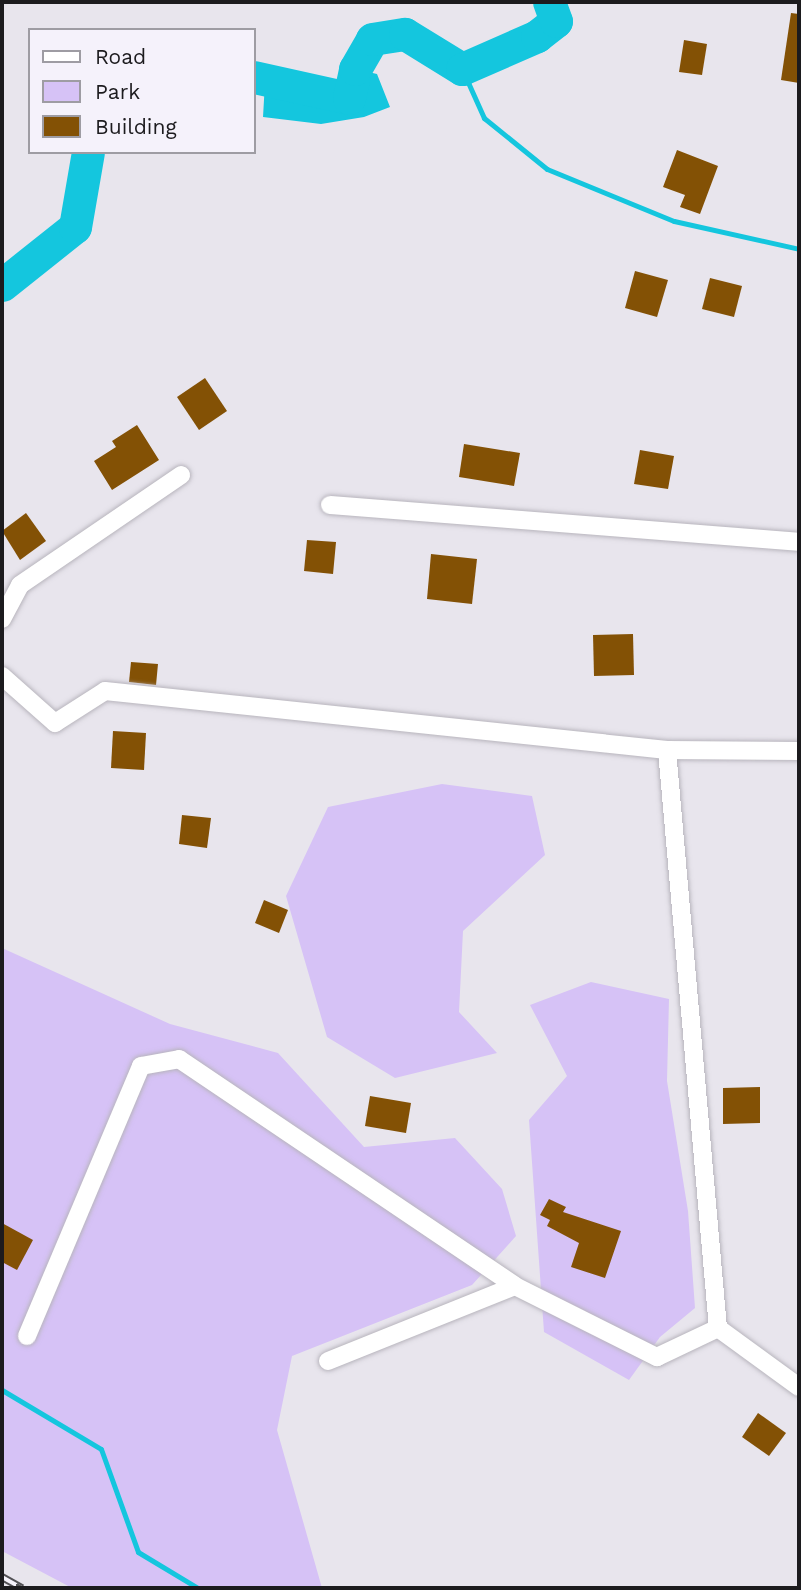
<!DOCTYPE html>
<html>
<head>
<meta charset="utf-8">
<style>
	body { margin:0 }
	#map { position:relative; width:801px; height:1590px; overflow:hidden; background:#e8e5ed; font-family:"Work Sans",sans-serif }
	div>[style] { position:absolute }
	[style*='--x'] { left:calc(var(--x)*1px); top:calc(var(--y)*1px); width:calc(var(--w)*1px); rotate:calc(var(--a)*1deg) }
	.green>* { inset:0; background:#d6c2f6 }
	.water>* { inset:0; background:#14c6de }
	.stream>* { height:5px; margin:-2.5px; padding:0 2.5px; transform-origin:2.5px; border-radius:2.5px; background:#14c6de }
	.river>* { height:33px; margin:-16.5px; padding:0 16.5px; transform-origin:16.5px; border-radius:16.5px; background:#14c6de }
	.building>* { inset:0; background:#835105 }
	.roads { filter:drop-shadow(0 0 2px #b8b5bd) drop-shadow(0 0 2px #b8b5bd) }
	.minor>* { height:18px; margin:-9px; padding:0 9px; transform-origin:9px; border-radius:9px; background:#fff }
	.rail>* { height:8px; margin-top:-4px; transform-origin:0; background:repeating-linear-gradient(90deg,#f5f2fb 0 16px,#525155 0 32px); box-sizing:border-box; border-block:2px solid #525155 }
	span { translate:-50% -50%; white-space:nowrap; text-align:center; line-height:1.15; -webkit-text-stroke:7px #f5f2fb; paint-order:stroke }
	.frame { position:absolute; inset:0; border:4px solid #1c1b1e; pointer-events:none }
	.legend { position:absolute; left:28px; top:28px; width:228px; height:126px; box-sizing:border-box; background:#f5f2fb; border:2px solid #9e9ca3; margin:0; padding:9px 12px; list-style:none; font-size:21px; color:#1c1b1e }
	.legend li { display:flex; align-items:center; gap:14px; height:35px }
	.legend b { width:35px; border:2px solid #9e9ca3 }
</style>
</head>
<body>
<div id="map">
	<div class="green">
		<i style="clip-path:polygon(442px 784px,532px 796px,545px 855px,463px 931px,459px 1012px,497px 1053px,395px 1078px,327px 1037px,286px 896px,328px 807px)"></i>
		<i style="clip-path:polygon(2px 948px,170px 1024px,278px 1053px,364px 1147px,455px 1138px,502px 1189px,516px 1236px,472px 1285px,292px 1356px,277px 1430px,322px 1588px,72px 1588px,2px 1551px)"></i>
		<i style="clip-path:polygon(591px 982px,669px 999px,667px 1081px,688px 1211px,695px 1308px,660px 1337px,629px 1380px,544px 1332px,529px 1120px,567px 1076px,530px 1005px)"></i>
	</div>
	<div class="water">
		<i style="clip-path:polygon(355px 69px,377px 74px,390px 107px,364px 117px,321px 124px,263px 117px,265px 82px,349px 98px)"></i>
	</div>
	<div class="stream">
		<i style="--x:462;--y:69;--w:54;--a:65.8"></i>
		<i style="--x:484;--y:118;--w:81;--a:39"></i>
		<i style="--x:547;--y:169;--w:137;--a:22.3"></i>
		<i style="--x:674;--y:221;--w:128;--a:12.6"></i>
		<i style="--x:2;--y:1390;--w:115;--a:30.8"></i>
		<i style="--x:101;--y:1449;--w:109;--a:70.2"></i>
		<i style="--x:138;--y:1552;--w:70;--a:31"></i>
	</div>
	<div class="river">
		<i style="--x:254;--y:77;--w:97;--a:12.5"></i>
		<i style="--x:349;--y:98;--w:30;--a:-78"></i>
		<i style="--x:355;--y:69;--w:34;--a:-60"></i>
		<i style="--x:372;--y:39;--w:33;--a:-9"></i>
		<i style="--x:405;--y:34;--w:67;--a:31.6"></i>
		<i style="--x:462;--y:69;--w:82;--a:-23.7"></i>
		<i style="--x:537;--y:36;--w:24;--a:-38"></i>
		<i style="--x:556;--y:21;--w:20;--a:-110"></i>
		<i style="--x:2;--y:285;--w:93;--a:-38.5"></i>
		<i style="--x:75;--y:227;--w:76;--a:-80.2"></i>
	</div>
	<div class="building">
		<i style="clip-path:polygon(791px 13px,799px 14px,799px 83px,781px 80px)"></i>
		<i style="clip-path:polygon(684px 40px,707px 44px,702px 75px,679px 72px)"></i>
		<i style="clip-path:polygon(677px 150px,718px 166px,700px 214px,680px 207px,685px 195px,663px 187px)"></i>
		<i style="clip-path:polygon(635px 271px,668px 280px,657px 317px,625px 308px)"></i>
		<i style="clip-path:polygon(710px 278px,742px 286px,734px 317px,702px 309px)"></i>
		<i style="clip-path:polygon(205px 378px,227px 411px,199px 430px,177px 397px)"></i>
		<i style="clip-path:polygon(137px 425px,159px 460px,112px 490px,94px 461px,116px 447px,112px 441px)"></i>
		<i style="clip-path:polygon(464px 444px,520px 453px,514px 486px,459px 477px)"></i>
		<i style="clip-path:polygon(640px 450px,674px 456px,668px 489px,634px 484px)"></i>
		<i style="clip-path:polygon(26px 513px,46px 541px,20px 560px,2px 531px)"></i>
		<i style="clip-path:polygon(307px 540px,336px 542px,333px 574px,304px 571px)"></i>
		<i style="clip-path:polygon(431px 554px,477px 559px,472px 604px,427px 599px)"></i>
		<i style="clip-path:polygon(633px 634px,634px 675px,594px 676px,593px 635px)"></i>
		<i style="clip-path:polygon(131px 662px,158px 664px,156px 685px,129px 682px)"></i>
		<i style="clip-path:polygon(113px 731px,146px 733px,144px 770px,111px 768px)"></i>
		<i style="clip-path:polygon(182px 815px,211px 818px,207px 848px,179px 844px)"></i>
		<i style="clip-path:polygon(264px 900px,288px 910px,279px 933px,255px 923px)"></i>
		<i style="clip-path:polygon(760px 1087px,760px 1123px,723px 1124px,723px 1088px)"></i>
		<i style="clip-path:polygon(370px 1096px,411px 1103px,406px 1133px,365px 1126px)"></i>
		<i style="clip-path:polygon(549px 1199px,566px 1207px,563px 1212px,621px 1231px,605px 1278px,571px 1267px,579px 1243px,547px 1226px,550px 1220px,540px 1215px)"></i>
		<i style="clip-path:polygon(2px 1223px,33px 1240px,17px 1270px,2px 1262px)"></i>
		<i style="clip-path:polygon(758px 1413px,786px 1433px,769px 1456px,742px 1437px)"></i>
	</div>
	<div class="roads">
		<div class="minor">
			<i style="--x:330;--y:505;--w:470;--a:4.5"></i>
			<i style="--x:2;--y:619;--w:38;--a:-62"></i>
			<i style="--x:20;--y:585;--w:195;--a:-34.3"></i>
			<i style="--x:2;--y:676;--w:71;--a:41.6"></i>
			<i style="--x:55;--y:723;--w:59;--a:-32.6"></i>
			<i style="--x:105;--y:691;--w:565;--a:5.99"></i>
			<i style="--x:667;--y:750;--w:132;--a:0.4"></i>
			<i style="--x:667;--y:750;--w:580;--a:84.96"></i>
			<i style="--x:718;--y:1328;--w:100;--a:36.1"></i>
			<i style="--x:27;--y:1336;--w:293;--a:-67.1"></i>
			<i style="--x:141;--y:1066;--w:39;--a:-10"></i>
			<i style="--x:179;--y:1059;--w:405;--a:34"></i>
			<i style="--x:328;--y:1361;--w:201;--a:-21.9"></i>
			<i style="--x:515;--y:1286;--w:159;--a:26.6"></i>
			<i style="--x:657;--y:1357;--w:68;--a:-25.4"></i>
		</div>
	</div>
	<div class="rail">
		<i style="--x:2;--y:1577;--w:23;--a:29"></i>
	</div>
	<div class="frame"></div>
	<ul class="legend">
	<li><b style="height:9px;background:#fff"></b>Road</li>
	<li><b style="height:19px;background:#d6c2f6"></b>Park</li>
	<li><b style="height:19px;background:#835105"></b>Building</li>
	</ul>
</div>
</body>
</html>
